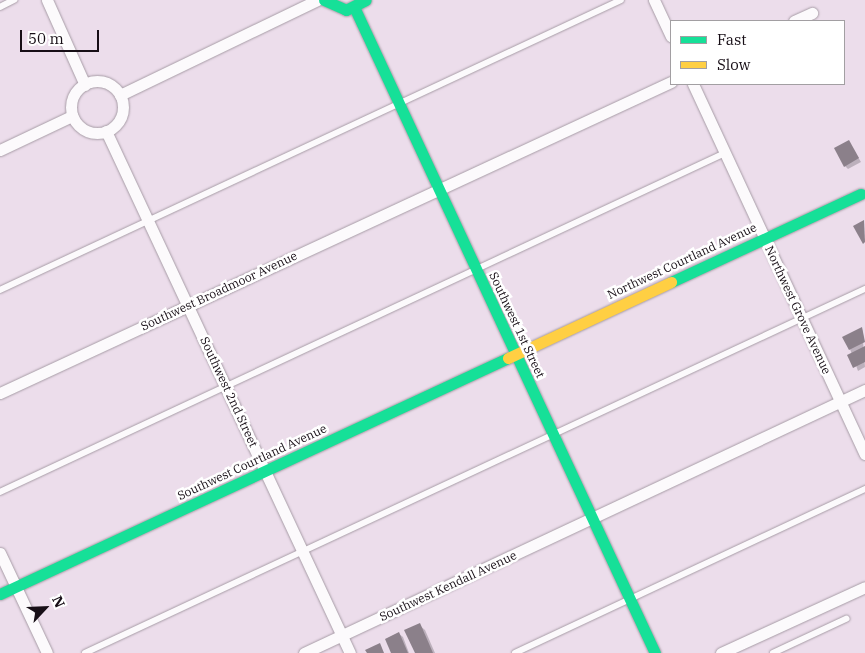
<!DOCTYPE html>
<html>
<head>
<meta charset="utf-8">
<style>
	body { margin:0 }
	#map { position:relative; width:865px; height:653px; overflow:hidden; background:#ecddeb; font-family:"IBM Plex Serif",serif }
	div>[style] { position:absolute }
	[style*='--x'] { left:calc(var(--x)*1px); top:calc(var(--y)*1px); width:calc(var(--w)*1px); rotate:calc(var(--a)*1deg) }
	.shadow>* { inset:0; background:#0003 }
	.building>* { inset:0; background:#8b808a }
	.roads { filter:drop-shadow(0 0 1px #a79ca6) drop-shadow(0 0 1px #a79ca6) }
	.lane>* { height:5.5px; margin:-2.75px; padding:0 2.75px; transform-origin:2.75px; border-radius:2.75px; background:#fcfafc }
	.street>* { height:11px; margin:-5.5px; padding:0 5.5px; transform-origin:5.5px; border-radius:5.5px; background:#fcfafc }
	.street>.ring { margin:-5.5px; padding:0; box-sizing:content-box; background:none; border:11px solid #fcfafc; border-radius:50% }
	.fast>* { height:11px; margin:-5.5px; padding:0 5.5px; transform-origin:5.5px; border-radius:5.5px; background:#16e098 }
	.slow>* { height:11px; margin:-5.5px; padding:0 5.5px; transform-origin:5.5px; border-radius:5.5px; background:#ffcf43 }
	span { translate:-50% -50%; white-space:nowrap; text-align:center; line-height:1.15; -webkit-text-stroke:5px #fff; paint-order:stroke }
	.street-label { font-size:12px; color:#170e16 }
	.legend { position:absolute; left:670px; top:20px; width:175px; height:65px; box-sizing:border-box; background:#fff; border:1px solid #a29fa2; margin:0; padding:6px 9px; list-style:none; font-size:15px; color:#170e16 }
	.legend li { display:flex; align-items:center; gap:10px; height:25px }
	.legend b { width:25px; border:1px solid #a29fa2 }
	.north { position:absolute; left:20px; top:583px; width:50px; height:50px; -webkit-text-stroke:4px #fff; paint-order:stroke; rotate:65deg; font-size:14px; font-weight:700; line-height:20px; text-align:center; color:#170e16 }
	.north::after { content:''; display:block; margin:auto; width:18px; height:22px; background:#170e16; clip-path:polygon(50% 0,100% 100%,50% 72%,0 100%) }
	.scale { position:absolute; left:20px; top:30px; width:79px; height:22px; box-sizing:border-box; border:2px solid #170e16; border-top:0; padding-left:6px; font-size:15px; line-height:18px; white-space:nowrap; color:#170e16; -webkit-text-stroke:4px #fff; paint-order:stroke }
</style>
</head>
<body>
<div id="map">
	<div class="shadow">
		<i style="clip-path:polygon(849px 142px,861px 162px,848px 169px,845px 166px)"></i>
		<i style="clip-path:polygon(862px 328px,865px 367px,858px 371px,850px 349px)"></i>
		<i style="clip-path:polygon(419px 625px,425px 630px,435px 653px,416px 653px)"></i>
		<i style="clip-path:polygon(399px 634px,403px 637px,409px 653px,393px 653px)"></i>
	</div>
	<div class="building">
		<i style="clip-path:polygon(849px 140px,859px 158px,844px 167px,834px 148px)"></i>
		<i style="clip-path:polygon(864px 220px,865px 242px,863px 244px,853px 226px)"></i>
		<i style="clip-path:polygon(862px 327px,865px 342px,849px 350px,842px 337px)"></i>
		<i style="clip-path:polygon(865px 346px,865px 362px,853px 368px,847px 355px)"></i>
		<i style="clip-path:polygon(420px 623px,433px 653px,415px 653px,404px 630px)"></i>
		<i style="clip-path:polygon(399px 632px,408px 653px,391px 653px,385px 639px)"></i>
		<i style="clip-path:polygon(380px 643px,384px 653px,367px 653px,365px 650px)"></i>
	</div>
	<div class="roads">
		<div class="lane">
			<i style="--x:0;--y:7;--w:16;--a:-27"></i>
			<i style="--x:0;--y:290;--w:685;--a:-25.03"></i>
			<i style="--x:0;--y:492;--w:800;--a:-25.06"></i>
			<i style="--x:85;--y:653;--w:861;--a:-25.02"></i>
			<i style="--x:515;--y:653;--w:387;--a:-25.1"></i>
			<i style="--x:773;--y:653;--w:81;--a:-25"></i>
		</div>
		<div class="street">
			<i style="--x:47;--y:0;--w:93;--a:65.9"></i>
			<i style="--x:654;--y:0;--w:40;--a:65"></i>
			<i style="--x:794;--y:21;--w:20;--a:-24"></i>
			<i class="ring" style="left:71px;top:81px;width:41px;height:41px"></i>
			<i style="--x:693;--y:84;--w:408;--a:65.1"></i>
			<i style="--x:120;--y:95;--w:219;--a:-25.7"></i>
			<i style="--x:106;--y:131;--w:576;--a:64.95"></i>
			<i style="--x:0;--y:150;--w:80;--a:-25.3"></i>
			<i style="--x:0;--y:393;--w:740;--a:-24.87"></i>
			<i style="--x:0;--y:553;--w:110;--a:64.8"></i>
			<i style="--x:304;--y:653;--w:620;--a:-25.12"></i>
			<i style="--x:721;--y:653;--w:158;--a:-24.6"></i>
		</div>
		<div class="fast">
			<i style="--x:324;--y:0;--w:24;--a:24"></i>
			<i style="--x:346;--y:10;--w:22;--a:-27"></i>
			<i style="--x:355;--y:9;--w:710;--a:65.02"></i>
			<i style="--x:671;--y:282;--w:209;--a:-24.9"></i>
			<i style="--x:0;--y:594;--w:560;--a:-24.92"></i>
		</div>
		<div class="slow">
			<i style="--x:508;--y:358;--w:180;--a:-25"></i>
		</div>
	</div>
	<div class="street-label">
		<span style="left:682px;top:261px;rotate:-25deg">Northwest Courtland Avenue</span>
		<span style="left:219px;top:291px;rotate:-25deg">Southwest Broadmoor Avenue</span>
		<span style="left:798px;top:310px;rotate:65deg">Northwest Grove Avenue</span>
		<span style="left:517px;top:325px;rotate:65deg">Southwest 1st Street</span>
		<span style="left:229px;top:392px;rotate:65deg">Southwest 2nd Street</span>
		<span style="left:252px;top:462px;rotate:-25deg">Southwest Courtland Avenue</span>
		<span style="left:448px;top:586px;rotate:-25deg">Southwest Kendall Avenue</span>
	</div>
	<ul class="legend">
	<li><b style="height:6px;background:#16e098"></b>Fast</li>
	<li><b style="height:6px;background:#ffcf43"></b>Slow</li>
	</ul>
	<div class="north">N</div>
	<div class="scale">50 m</div>
</div>
</body>
</html>
